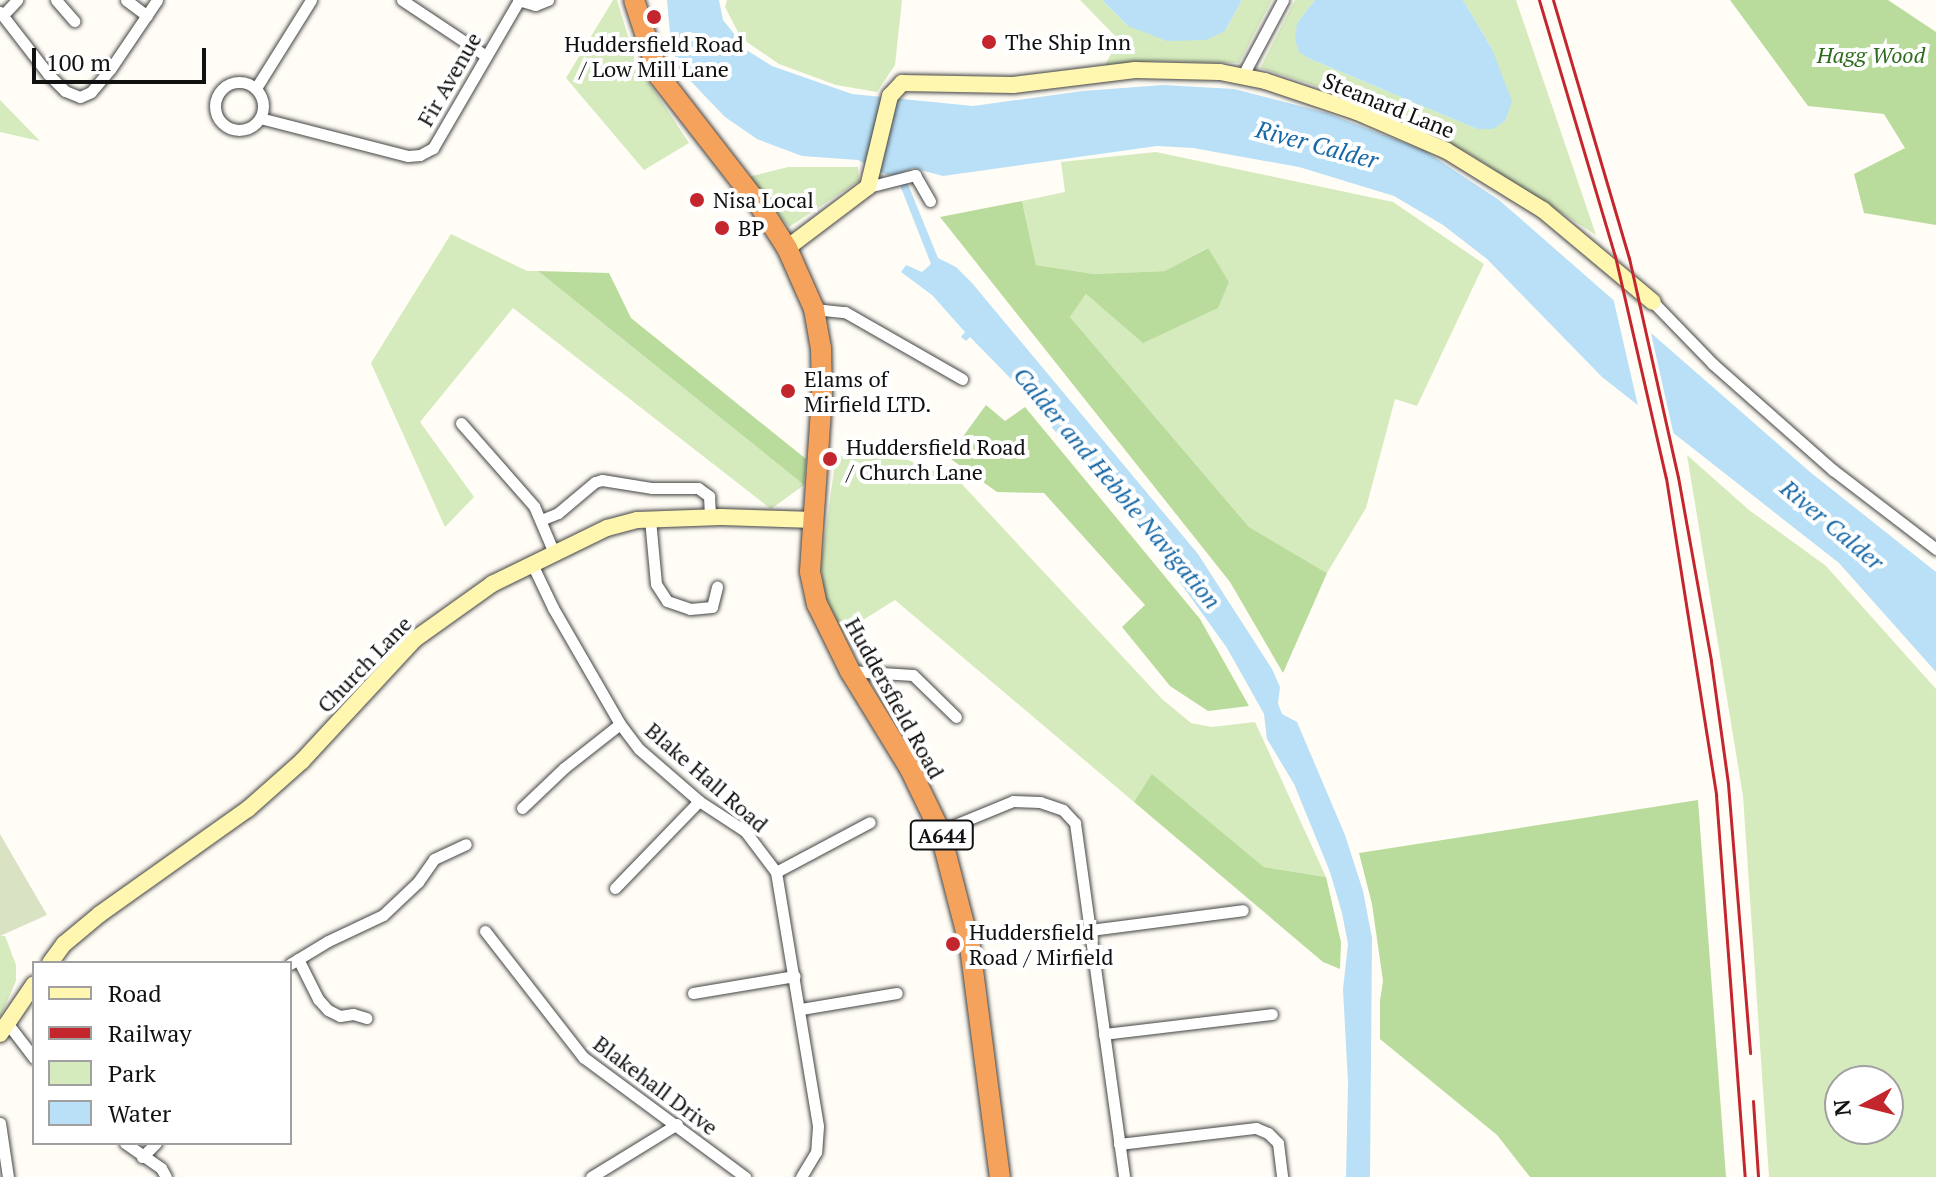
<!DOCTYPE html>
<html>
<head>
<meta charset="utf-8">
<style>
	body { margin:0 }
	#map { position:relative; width:1936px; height:1177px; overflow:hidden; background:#fffdf5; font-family:"PT Serif",serif }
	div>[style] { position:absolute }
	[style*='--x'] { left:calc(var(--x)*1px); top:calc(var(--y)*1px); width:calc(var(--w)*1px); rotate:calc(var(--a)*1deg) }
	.green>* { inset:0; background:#d5ebbd }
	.forest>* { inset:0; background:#b9dc9c }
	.cemetery>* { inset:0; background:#d9e3c4 }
	.water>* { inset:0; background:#b9e0f7 }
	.pier>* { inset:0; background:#fffdf5 }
	.roads { filter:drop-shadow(0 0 2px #444) drop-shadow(0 0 2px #444) }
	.street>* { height:11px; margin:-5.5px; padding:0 5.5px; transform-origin:5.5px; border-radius:5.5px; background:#fff }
	.street>.ring { margin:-5.5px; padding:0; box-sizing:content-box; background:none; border:11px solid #fff; border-radius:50% }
	.secondary>* { height:16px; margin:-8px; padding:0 8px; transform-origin:8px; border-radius:8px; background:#fff6b0 }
	.highway>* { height:20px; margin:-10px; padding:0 10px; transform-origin:10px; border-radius:10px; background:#f5a25d }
	.rail>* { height:3px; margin:-1.5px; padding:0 1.5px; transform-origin:1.5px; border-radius:1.5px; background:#c4262e }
	.dots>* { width:22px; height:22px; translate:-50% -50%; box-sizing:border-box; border:4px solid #fff; border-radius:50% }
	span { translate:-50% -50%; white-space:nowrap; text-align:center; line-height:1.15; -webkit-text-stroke:8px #fff; paint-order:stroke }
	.shield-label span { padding:2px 6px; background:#fff; border:2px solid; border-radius:6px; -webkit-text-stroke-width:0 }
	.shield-label { font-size:20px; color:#111; font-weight:700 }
	.poi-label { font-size:22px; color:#111 }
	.left { translate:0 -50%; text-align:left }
	.park-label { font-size:22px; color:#2f6b1f; font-style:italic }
	.street-label { font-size:22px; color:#111 }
	.water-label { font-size:24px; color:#1768a6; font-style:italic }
	.legend { position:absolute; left:32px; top:961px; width:260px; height:184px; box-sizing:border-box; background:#fff; border:2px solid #a0a0a0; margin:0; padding:10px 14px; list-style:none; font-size:24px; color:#111 }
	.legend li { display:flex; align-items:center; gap:16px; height:40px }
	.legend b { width:40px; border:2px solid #a0a0a0 }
	.north { position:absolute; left:1824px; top:1065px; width:80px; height:80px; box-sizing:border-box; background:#fff; border:2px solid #a0a0a0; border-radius:50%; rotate:263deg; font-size:22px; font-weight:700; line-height:32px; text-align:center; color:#111 }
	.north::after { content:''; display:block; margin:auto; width:28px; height:36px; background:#c4262e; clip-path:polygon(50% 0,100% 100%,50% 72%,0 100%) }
	.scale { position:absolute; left:32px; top:48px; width:174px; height:36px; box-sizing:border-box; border:4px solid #111; border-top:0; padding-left:10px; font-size:24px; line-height:28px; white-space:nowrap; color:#111; -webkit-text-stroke:6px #fff; paint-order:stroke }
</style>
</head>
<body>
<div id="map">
	<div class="green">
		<i style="clip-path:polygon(613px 0,617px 0,636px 63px,689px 143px,644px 170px,566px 78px)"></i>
		<i style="clip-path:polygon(727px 0,902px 0,895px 65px,877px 92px,836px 85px,779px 64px,741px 38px,725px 7px)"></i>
		<i style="clip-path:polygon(1080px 0,1102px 0,1128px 26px,1225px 31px,1242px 0,1272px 0,1239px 63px,1155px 61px,1105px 65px,1119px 40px)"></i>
		<i style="clip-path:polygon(1295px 0,1315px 0,1297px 23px,1308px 58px,1477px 129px,1493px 129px,1492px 49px,1463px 0,1516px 0,1596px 235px,1470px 154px,1367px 102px,1260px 68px)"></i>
		<i style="clip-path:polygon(0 100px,40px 141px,0 132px)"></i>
		<i style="clip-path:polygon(1156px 152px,1393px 202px,1484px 264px,1417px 406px,1395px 399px,1366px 508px,1327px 573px,1249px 527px,1070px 317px,1086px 294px,1143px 342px,1217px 308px,1229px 282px,1207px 248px,1166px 271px,1094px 274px,1036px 265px,1022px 201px,1065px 192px,1061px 162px)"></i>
		<i style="clip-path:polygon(788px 167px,858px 167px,859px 181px,789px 227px,748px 177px)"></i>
		<i style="clip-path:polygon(451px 234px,527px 271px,538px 271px,804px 485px,771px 509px,513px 308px,420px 422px,474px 497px,445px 527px,371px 363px)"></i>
		<i style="clip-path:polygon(evenodd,1687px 455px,1749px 510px,1826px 566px,1936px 689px,1936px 1177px,1769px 1177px,1743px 796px,1687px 455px,1840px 1081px,1888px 1081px,1888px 1129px,1840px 1129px,1840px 1081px)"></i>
		<i style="clip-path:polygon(836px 456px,908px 460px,959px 481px,1162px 699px,1191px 723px,1212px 727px,1255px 722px,1326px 877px,1264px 867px,1153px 775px,1134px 802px,895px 600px,842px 633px,825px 598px,821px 566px)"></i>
		<i style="clip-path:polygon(0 936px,5px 936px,16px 965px,16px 981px,0 1018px)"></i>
	</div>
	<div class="forest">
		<i style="clip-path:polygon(1730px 0,1888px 0,1936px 32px,1936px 225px,1864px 213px,1854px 174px,1905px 148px,1884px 114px,1808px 106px)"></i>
		<i style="clip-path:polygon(1022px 201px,1036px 265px,1094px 274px,1165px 271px,1208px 248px,1229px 282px,1218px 308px,1143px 343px,1086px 294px,1070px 317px,1249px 527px,1327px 573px,1283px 673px,1230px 582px,940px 217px)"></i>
		<i style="clip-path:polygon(538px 271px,609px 273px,631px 318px,806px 459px,804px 485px)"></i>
		<i style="clip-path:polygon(986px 405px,1005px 421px,1025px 407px,1200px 619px,1249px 706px,1208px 711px,1170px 686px,1122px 627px,1145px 605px,1044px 493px,997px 492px,948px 457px)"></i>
		<i style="clip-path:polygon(1152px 774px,1264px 867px,1326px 877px,1341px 942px,1340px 969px,1323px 962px,1134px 802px)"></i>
		<i style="clip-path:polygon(1698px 800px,1726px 1177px,1530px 1177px,1497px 1135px,1380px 1039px,1380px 1001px,1383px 981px,1372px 904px,1359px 853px)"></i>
	</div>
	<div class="cemetery">
		<i style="clip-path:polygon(0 834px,47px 915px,0 936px)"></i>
	</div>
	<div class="water">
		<i style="clip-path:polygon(667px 0,719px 0,723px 20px,748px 51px,772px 66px,852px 94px,973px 106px,1083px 91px,1163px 85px,1234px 89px,1327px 113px,1425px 151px,1499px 200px,1810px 472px,1936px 572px,1936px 672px,1839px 563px,1602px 377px,1487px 259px,1443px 225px,1394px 196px,1299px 167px,1193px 148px,1157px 146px,943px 176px,913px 168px,903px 172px,938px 258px,956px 267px,972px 283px,1198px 554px,1272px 669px,1280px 687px,1278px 704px,1282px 714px,1297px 722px,1345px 835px,1363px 891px,1372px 938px,1370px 1177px,1346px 1177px,1348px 1083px,1343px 989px,1348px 944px,1342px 913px,1330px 872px,1294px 784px,1267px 739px,1264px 714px,1227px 648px,1131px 514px,1102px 488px,1015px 383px,970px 337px,966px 341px,961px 337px,965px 332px,932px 295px,901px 272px,906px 265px,922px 272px,931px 264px,896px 175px,887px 175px,858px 160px,802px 156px,757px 139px,725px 117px,679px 69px,671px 44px)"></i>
		<i style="clip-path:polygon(1102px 0,1242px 0,1225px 31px,1206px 40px,1167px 41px,1128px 26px)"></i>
		<i style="clip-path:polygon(1315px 0,1463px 0,1492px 49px,1512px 101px,1505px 121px,1493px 129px,1477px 129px,1308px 58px,1299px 52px,1295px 40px,1297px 23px)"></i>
	</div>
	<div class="pier">
		<i style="clip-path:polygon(1612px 293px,1650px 329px,1674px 436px,1639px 410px)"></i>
	</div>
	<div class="roads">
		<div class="street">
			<i style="--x:56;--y:0;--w:28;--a:49"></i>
			<i style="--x:126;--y:0;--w:26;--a:37"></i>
			<i style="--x:402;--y:0;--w:101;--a:33.7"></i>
			<i style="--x:518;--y:0;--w:18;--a:16"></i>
			<i style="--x:535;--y:5;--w:14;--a:-21"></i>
			<i style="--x:0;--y:12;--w:78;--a:52.3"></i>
			<i style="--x:48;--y:74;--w:24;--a:45"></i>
			<i style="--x:65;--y:91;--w:16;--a:22"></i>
			<i style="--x:80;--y:97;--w:12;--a:-24"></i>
			<i style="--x:91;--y:92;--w:31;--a:-50"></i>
			<i style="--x:111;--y:68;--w:82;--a:-55.9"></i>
			<i style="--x:3;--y:15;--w:21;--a:-47"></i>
			<i style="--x:1243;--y:75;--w:85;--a:-61.9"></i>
			<i class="ring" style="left:215px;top:82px;width:37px;height:37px"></i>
			<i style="--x:256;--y:88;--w:104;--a:-58"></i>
			<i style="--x:260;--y:118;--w:153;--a:14.4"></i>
			<i style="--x:408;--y:156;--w:12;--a:-5"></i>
			<i style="--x:420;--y:155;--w:15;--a:-28"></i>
			<i style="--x:433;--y:148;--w:171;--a:-59.8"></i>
			<i style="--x:868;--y:187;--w:49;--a:-14.3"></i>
			<i style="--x:915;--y:175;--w:30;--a:60"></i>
			<i style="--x:1653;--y:302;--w:86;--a:45.9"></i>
			<i style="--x:1713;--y:364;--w:160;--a:41.5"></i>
			<i style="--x:1833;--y:470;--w:130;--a:37.5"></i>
			<i style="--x:814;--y:309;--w:31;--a:6"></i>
			<i style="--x:845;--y:312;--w:135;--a:29.8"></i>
			<i style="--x:461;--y:423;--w:111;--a:48.7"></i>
			<i style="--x:534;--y:506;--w:51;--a:66.9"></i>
			<i style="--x:650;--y:519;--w:65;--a:84.7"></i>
			<i style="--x:656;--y:584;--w:20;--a:57"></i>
			<i style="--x:667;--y:601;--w:24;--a:19"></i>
			<i style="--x:690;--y:609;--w:22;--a:-5"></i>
			<i style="--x:712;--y:607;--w:21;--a:-76"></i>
			<i style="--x:541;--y:520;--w:18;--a:-22"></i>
			<i style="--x:558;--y:513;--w:48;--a:-40"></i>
			<i style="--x:595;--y:482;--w:7;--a:-16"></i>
			<i style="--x:602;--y:480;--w:51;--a:9.1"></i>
			<i style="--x:652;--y:488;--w:46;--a:0"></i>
			<i style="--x:698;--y:488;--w:14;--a:36"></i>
			<i style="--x:709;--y:496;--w:21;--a:87"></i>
			<i style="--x:532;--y:564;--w:49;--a:64.5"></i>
			<i style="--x:553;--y:608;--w:134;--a:60"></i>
			<i style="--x:620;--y:724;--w:31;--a:53"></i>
			<i style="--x:639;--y:749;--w:79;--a:40.9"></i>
			<i style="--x:699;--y:801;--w:55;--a:33.1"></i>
			<i style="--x:745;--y:831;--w:51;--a:52.9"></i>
			<i style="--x:776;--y:872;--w:257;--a:80.6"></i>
			<i style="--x:818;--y:1126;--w:26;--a:94"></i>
			<i style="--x:816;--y:1152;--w:29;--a:121"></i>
			<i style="--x:850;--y:671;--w:63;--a:3.6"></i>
			<i style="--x:913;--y:675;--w:60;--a:44.3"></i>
			<i style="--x:522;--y:808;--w:58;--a:-43.6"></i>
			<i style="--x:564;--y:768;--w:71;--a:-38.2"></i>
			<i style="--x:940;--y:831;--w:79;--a:-22.3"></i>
			<i style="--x:1013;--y:801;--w:27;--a:2"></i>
			<i style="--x:1040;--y:802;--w:24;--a:19"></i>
			<i style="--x:1063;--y:810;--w:18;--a:47"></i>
			<i style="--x:1075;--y:823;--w:357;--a:82.1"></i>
			<i style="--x:776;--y:872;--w:106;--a:-28"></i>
			<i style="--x:615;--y:888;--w:121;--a:-46"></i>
			<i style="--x:1090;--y:930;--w:154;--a:-7.4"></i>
			<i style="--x:485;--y:931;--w:160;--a:52.1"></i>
			<i style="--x:583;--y:1057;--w:202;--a:36.5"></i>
			<i style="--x:298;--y:959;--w:45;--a:63.4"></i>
			<i style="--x:318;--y:999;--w:15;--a:48"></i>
			<i style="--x:328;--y:1010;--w:13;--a:27"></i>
			<i style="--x:340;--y:1016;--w:13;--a:-9"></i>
			<i style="--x:353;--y:1014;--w:14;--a:17"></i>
			<i style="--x:290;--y:964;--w:44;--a:-31.2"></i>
			<i style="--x:328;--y:941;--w:61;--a:-25.3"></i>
			<i style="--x:383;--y:915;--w:48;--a:-43.3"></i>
			<i style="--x:418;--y:882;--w:28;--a:-55"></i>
			<i style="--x:434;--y:859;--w:35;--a:-25"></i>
			<i style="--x:693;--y:993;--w:103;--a:-9.5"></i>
			<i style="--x:801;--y:1009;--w:97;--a:-9.5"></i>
			<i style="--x:8;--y:1024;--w:43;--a:52.6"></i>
			<i style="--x:1104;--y:1034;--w:169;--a:-6.8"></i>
			<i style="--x:0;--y:1123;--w:55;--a:81.6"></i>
			<i style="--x:125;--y:1143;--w:44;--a:34.8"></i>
			<i style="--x:161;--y:1168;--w:10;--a:61"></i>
			<i style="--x:1119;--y:1144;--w:138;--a:-6.7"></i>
			<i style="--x:1256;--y:1128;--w:13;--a:23"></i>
			<i style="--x:1268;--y:1133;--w:14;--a:45"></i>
			<i style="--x:1278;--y:1143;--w:34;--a:83"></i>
			<i style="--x:142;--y:1157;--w:20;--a:-45"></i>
			<i style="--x:591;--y:1177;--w:101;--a:-31.6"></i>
		</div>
		<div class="secondary">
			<i style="--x:787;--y:248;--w:101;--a:-37"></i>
			<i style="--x:868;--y:187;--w:94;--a:-76.4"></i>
			<i style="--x:890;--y:96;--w:18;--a:-47"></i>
			<i style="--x:902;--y:83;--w:111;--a:1"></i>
			<i style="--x:1013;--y:85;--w:123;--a:-7"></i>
			<i style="--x:1135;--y:70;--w:85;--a:1.3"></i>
			<i style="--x:1220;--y:72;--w:46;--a:11.3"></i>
			<i style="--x:1265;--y:81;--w:97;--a:18.6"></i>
			<i style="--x:1357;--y:112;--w:98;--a:23.4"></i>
			<i style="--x:1447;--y:151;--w:113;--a:31.6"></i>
			<i style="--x:1543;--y:210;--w:143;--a:39.9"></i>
			<i style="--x:50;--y:963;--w:24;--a:-54"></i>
			<i style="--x:64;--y:944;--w:47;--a:-39.8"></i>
			<i style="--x:100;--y:914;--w:181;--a:-35.4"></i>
			<i style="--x:248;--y:809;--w:72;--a:-41.6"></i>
			<i style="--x:302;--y:761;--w:166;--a:-47.2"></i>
			<i style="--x:415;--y:639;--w:95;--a:-35.5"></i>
			<i style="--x:492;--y:584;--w:128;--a:-26"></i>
			<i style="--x:607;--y:528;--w:31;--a:-15"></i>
			<i style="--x:637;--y:520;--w:84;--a:-2"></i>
			<i style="--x:721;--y:517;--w:93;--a:1.8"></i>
			<i style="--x:0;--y:1034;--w:60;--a:-55.8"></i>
		</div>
		<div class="highway">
			<i style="--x:634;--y:0;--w:80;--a:71.8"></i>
			<i style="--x:659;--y:76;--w:165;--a:52.2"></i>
			<i style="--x:760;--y:206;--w:50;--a:57.3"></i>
			<i style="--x:787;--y:248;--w:67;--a:66.1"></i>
			<i style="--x:814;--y:309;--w:40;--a:80"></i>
			<i style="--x:821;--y:348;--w:47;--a:88.8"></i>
			<i style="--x:822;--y:395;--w:177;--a:93.9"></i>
			<i style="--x:810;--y:572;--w:33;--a:78"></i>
			<i style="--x:817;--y:604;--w:75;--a:63.8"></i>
			<i style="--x:850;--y:671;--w:115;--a:58.5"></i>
			<i style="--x:910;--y:769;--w:69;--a:64.2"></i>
			<i style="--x:940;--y:831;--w:120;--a:75.5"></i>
			<i style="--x:970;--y:947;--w:232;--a:82.6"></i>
		</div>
	</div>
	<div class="rail">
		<i style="--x:1539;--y:0;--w:267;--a:73.5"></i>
		<i style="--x:1615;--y:256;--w:228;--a:77.1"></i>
		<i style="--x:1666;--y:478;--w:321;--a:81"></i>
		<i style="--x:1716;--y:795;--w:383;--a:85.7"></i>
		<i style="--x:1553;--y:0;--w:269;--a:73.6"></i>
		<i style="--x:1629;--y:258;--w:224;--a:77.4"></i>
		<i style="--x:1678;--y:477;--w:187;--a:79.8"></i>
		<i style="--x:1711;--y:661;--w:124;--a:82.1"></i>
		<i style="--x:1728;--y:784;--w:270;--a:85.3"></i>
		<i style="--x:1753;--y:1101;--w:76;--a:86.2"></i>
	</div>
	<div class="dots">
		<i style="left:654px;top:17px;background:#c4262e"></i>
		<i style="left:989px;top:42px;background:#c4262e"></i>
		<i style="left:697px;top:200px;background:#c4262e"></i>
		<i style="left:722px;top:228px;background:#c4262e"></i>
		<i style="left:788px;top:391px;background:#c4262e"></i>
		<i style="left:830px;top:459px;background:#c4262e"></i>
		<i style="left:953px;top:944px;background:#c4262e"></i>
	</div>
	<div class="shield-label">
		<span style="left:942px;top:835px">A644</span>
	</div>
	<div class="poi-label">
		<span class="left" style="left:1005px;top:42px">The Ship Inn</span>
		<span style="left:654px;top:56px">Huddersfield Road<br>/ Low Mill Lane</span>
		<span class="left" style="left:713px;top:200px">Nisa Local</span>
		<span class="left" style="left:738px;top:228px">BP</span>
		<span class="left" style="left:804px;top:391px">Elams of<br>Mirfield LTD.</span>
		<span class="left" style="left:846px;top:459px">Huddersfield Road<br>/ Church Lane</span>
		<span class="left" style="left:969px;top:944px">Huddersfield<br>Road / Mirfield</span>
	</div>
	<div class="park-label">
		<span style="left:1871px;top:55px">Hagg Wood</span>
	</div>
	<div class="street-label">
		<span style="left:449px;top:79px;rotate:-60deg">Fir Avenue</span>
		<span style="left:1389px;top:105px;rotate:22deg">Steanard Lane</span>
		<span style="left:364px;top:664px;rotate:-46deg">Church Lane</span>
		<span style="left:895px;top:698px;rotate:61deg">Huddersfield Road</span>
		<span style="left:707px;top:777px;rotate:41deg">Blake Hall Road</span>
		<span style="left:656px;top:1085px;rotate:37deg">Blakehall Drive</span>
	</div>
	<div class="water-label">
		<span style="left:1317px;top:145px;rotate:15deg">River Calder</span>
		<span style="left:1117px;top:488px;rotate:50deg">Calder and Hebble Navigation</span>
		<span style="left:1832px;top:525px;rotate:40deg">River Calder</span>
	</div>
	<ul class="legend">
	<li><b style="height:10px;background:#fff6b0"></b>Road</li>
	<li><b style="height:10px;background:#c4262e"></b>Railway</li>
	<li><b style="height:22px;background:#d5ebbd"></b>Park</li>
	<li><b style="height:22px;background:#b9e0f7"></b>Water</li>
	</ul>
	<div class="north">N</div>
	<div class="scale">100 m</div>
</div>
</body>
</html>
